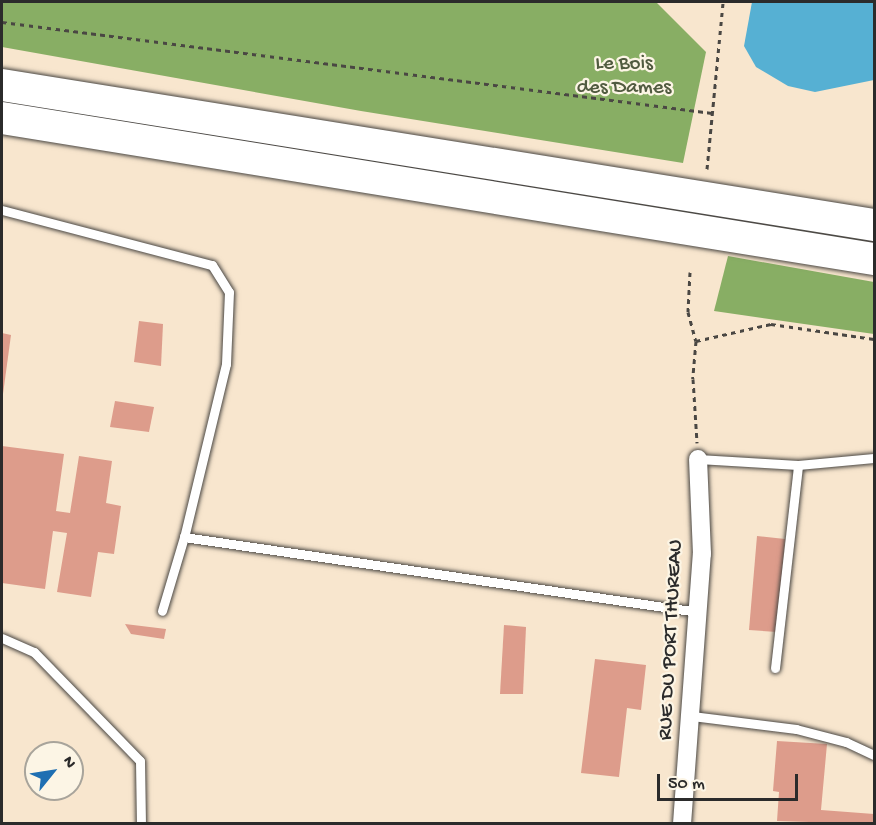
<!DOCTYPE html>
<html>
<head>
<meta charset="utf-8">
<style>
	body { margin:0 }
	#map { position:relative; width:876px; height:825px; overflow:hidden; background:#f8e6ce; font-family:"Gochi Hand",sans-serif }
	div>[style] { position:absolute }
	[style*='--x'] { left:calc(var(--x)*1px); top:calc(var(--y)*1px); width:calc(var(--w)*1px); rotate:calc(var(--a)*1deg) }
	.forest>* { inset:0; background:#88ae64 }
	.water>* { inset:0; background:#56b0d3 }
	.building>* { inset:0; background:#dd9c8b }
	.path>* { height:3px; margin-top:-1.5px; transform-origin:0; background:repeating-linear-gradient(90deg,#4a4743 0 4.5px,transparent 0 9px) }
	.roads { filter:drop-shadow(0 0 2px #4a4743) drop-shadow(0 0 2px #4a4743) }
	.lane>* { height:9px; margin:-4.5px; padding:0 4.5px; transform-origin:4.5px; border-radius:4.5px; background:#fff }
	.street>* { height:18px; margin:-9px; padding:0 9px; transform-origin:9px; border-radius:9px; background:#fff }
	.highway>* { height:32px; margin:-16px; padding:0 16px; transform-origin:16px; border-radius:16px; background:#fff }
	span { translate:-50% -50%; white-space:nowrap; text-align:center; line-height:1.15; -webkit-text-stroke:4.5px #fcf5e5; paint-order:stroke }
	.park-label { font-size:21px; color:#515b40 }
	.street-label { font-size:21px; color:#2b2b2b }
	.frame { position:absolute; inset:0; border:3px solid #2b2b2b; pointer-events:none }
	.north { position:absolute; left:24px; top:741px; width:60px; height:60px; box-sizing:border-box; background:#fcf5e5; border:2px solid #a8a49b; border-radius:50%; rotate:60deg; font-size:16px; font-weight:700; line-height:24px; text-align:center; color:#2b2b2b }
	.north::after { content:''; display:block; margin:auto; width:21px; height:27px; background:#1f6fb2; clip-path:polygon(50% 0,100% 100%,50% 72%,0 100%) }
	.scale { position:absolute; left:657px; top:774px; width:141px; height:27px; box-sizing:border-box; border:3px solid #2b2b2b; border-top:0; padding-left:8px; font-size:18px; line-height:21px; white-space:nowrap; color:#2b2b2b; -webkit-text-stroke:4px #fcf5e5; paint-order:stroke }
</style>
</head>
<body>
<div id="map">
	<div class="forest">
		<i style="clip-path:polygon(2px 2px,656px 2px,706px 52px,683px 163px,361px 111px,2px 47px)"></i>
		<i style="clip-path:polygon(728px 256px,874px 282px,874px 334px,714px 311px)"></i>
	</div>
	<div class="water">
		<i style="clip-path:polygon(752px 2px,874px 2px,874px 80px,815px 92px,788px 86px,756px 67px,744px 46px)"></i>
	</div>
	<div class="building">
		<i style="clip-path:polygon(139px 321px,163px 324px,161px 366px,134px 362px)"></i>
		<i style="clip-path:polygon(2px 333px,11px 335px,3px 394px,2px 394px)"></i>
		<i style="clip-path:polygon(115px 401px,154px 407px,149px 432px,110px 427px)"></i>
		<i style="clip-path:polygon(2px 446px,64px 454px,56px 511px,70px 513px,79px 456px,112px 461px,106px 503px,121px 506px,114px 554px,98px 552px,91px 597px,57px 592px,67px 533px,53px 531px,45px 589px,2px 583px)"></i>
		<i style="clip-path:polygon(757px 536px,785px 539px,777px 632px,749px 630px)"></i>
		<i style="clip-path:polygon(125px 624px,166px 629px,164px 639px,131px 634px)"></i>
		<i style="clip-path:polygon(504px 625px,526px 627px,523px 694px,500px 694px)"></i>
		<i style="clip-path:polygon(595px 659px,646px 665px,641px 710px,627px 708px,619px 777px,581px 773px)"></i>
		<i style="clip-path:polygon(777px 741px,827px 744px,821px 810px,874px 814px,874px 824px,777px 821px,779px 792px,773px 791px)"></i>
	</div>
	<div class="path">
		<i style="--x:2;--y:22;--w:716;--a:7.3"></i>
		<i style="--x:707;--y:169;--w:168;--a:-84.5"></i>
		<i style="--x:690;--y:272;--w:40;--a:92.9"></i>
		<i style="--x:688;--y:312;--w:30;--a:75"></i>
		<i style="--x:696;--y:341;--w:38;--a:95"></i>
		<i style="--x:693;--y:379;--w:64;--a:86.4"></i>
		<i style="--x:696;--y:341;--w:77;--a:-12.8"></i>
		<i style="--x:771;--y:324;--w:104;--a:8.3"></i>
	</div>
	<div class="roads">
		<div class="lane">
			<i style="--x:2;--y:210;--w:217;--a:14.7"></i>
			<i style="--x:212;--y:265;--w:32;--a:58"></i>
			<i style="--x:229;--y:292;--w:72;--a:92.4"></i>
			<i style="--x:226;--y:364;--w:178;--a:103.6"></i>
			<i style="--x:184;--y:537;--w:77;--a:106.6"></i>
			<i style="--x:698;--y:459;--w:100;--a:3.4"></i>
			<i style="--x:798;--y:465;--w:76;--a:-5.3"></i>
			<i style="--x:184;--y:537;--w:519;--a:8.3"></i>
			<i style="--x:2;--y:638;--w:35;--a:24"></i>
			<i style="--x:34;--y:652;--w:152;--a:45.8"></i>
			<i style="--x:140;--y:761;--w:63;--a:89.1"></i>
			<i style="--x:775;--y:668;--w:204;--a:-83.5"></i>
			<i style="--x:692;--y:716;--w:105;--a:7.1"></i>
			<i style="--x:796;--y:729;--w:52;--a:14.6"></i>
			<i style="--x:846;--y:742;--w:31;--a:25"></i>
		</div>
		<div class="street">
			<i style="--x:682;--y:824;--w:271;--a:-85.8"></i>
			<i style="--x:702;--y:554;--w:95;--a:-92.4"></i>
		</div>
		<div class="highway">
			<i style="--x:2;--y:85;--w:883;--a:9.12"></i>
			<i style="--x:2;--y:118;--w:883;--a:9.19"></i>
		</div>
	</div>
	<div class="park-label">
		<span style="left:624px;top:77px">Le Bois<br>des Dames</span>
	</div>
	<div class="street-label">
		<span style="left:672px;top:640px;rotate:-87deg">RUE DU PORT THUREAU</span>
	</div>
	<div class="frame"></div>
	<div class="north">N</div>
	<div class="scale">50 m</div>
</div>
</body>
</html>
